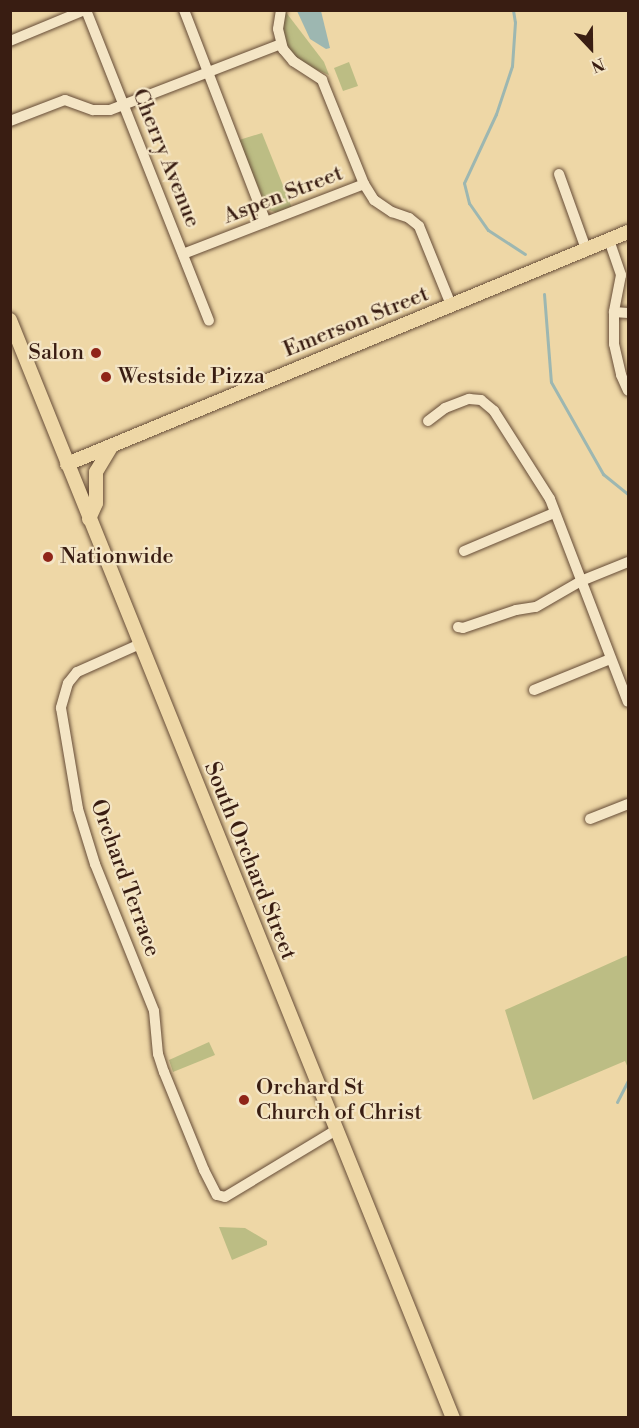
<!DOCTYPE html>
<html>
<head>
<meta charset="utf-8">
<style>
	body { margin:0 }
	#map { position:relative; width:639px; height:1428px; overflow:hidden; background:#eed7a6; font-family:"Libre Bodoni",serif }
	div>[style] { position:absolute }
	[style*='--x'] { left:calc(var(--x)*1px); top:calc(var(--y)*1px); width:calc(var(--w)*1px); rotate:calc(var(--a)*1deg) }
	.green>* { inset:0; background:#bcbd84 }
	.water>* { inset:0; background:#9db7b1 }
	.stream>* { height:3px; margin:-1.5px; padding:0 1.5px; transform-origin:1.5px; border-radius:1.5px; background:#9db7b1 }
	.roads { filter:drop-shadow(0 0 2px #664c37) drop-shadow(0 0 2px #664c37) }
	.minor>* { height:10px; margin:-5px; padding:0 5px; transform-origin:5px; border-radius:5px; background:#f4e5c5 }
	.major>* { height:14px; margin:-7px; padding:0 7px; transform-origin:7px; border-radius:7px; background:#eed7a6 }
	.dots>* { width:16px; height:16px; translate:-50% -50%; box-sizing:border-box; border:3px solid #f4e5c5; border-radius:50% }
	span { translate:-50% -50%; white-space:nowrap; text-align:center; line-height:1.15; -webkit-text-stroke:4.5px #f4e5c5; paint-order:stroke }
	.street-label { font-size:22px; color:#391d12 }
	.poi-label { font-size:22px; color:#391d12 }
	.right { translate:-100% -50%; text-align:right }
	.left { translate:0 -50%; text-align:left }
	.frame { position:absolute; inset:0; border:12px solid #391d12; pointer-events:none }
	.north { position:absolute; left:561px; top:18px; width:60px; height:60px; -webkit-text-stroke:4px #f4e5c5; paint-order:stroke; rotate:158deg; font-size:16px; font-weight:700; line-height:24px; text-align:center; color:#391d12 }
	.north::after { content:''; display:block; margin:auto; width:21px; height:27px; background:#391d12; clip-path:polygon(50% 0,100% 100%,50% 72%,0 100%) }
</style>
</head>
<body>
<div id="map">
	<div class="green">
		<i style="clip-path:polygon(285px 11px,324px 62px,329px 75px,304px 64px,288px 50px,282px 34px)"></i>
		<i style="clip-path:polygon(349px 62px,358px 86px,343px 91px,334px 68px)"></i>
		<i style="clip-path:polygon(262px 133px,292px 208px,277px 213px,267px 209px,239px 140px)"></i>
		<i style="clip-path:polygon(628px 955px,628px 1068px,625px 1061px,533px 1100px,505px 1010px)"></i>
		<i style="clip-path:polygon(209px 1042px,215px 1055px,173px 1072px,169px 1060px)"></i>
		<i style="clip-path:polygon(219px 1227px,245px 1228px,267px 1241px,267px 1245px,232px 1260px)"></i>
	</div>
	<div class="water">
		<i style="clip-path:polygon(297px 11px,321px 11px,330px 48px,326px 49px,310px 39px)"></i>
	</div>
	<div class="stream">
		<i style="--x:513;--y:10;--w:12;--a:81"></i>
		<i style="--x:515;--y:22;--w:44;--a:93.9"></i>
		<i style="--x:512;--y:66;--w:51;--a:108.4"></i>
		<i style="--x:496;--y:114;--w:76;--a:114.9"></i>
		<i style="--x:464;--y:183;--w:21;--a:76"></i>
		<i style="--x:469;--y:203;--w:33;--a:55"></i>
		<i style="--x:488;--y:230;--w:44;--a:33"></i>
		<i style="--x:544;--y:294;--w:88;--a:85.5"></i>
		<i style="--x:551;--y:382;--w:106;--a:60.5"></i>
		<i style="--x:603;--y:474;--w:32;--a:39"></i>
		<i style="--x:617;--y:1102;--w:25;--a:-63"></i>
	</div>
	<div class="roads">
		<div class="minor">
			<i style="--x:86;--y:10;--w:334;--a:68.4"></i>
			<i style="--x:184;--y:10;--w:227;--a:68.9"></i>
			<i style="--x:281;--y:10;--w:19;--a:99"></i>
			<i style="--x:278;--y:29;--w:21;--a:76"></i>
			<i style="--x:283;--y:49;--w:16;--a:50"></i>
			<i style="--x:293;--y:61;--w:35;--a:33"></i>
			<i style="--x:322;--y:80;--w:112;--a:68"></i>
			<i style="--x:364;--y:184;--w:19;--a:58"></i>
			<i style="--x:374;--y:200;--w:22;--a:34"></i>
			<i style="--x:392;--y:212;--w:18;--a:19"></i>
			<i style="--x:409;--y:218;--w:13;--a:39"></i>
			<i style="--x:419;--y:226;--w:85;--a:67.9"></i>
			<i style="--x:10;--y:41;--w:81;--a:-22.5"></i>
			<i style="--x:10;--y:121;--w:59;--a:-20.9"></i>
			<i style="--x:65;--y:100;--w:30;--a:20"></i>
			<i style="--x:93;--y:110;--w:17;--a:0"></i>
			<i style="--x:110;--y:110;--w:183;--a:-21.1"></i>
			<i style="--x:559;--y:174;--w:80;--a:70.2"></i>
			<i style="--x:609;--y:240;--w:37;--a:71"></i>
			<i style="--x:621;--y:275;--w:38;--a:101"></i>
			<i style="--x:614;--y:312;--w:32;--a:90"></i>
			<i style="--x:614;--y:344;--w:32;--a:77"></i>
			<i style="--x:621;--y:375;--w:17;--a:66"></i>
			<i style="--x:183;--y:254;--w:194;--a:-21.1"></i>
			<i style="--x:614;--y:312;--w:14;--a:4"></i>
			<i style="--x:428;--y:421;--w:21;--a:-37"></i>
			<i style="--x:445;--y:408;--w:26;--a:-21"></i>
			<i style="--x:469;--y:399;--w:12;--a:5"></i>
			<i style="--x:481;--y:400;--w:17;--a:40"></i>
			<i style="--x:494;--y:411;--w:104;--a:57.5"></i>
			<i style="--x:550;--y:499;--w:217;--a:69"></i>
			<i style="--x:464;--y:551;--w:98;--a:-22.9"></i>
			<i style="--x:458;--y:627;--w:5;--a:11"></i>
			<i style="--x:463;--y:628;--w:56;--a:-18.8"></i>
			<i style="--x:516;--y:610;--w:20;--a:-9"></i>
			<i style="--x:536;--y:607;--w:52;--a:-30"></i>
			<i style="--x:581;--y:581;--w:51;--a:-22"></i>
			<i style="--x:140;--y:644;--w:69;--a:156"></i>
			<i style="--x:77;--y:672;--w:14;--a:129"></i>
			<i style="--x:68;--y:683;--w:26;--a:106"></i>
			<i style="--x:61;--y:708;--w:102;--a:80.4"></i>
			<i style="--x:78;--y:809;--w:58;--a:72.8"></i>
			<i style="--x:95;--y:864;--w:158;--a:68.1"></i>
			<i style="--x:154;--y:1011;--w:43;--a:84.7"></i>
			<i style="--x:158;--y:1054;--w:19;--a:72"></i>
			<i style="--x:164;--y:1072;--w:106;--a:67.8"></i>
			<i style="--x:204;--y:1170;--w:28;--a:63"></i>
			<i style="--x:217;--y:1195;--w:8;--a:14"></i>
			<i style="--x:225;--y:1197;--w:130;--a:-31.1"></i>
			<i style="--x:534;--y:690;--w:82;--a:-22.2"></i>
			<i style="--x:590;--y:819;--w:41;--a:-21.5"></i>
		</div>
		<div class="major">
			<i style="--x:10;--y:320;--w:1184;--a:68.03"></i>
			<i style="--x:67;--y:464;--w:607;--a:-22.47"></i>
			<i style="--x:89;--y:519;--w:17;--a:-66"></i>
			<i style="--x:96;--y:503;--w:31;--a:-90"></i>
			<i style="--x:96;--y:472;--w:31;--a:-59"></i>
		</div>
	</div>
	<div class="dots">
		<i style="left:96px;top:353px;background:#8f2418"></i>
		<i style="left:106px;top:377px;background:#8f2418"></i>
		<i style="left:48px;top:557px;background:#8f2418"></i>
		<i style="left:244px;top:1100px;background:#8f2418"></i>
	</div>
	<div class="street-label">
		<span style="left:166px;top:158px;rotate:68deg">Cherry Avenue</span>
		<span style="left:283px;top:195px;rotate:-21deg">Aspen Street</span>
		<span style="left:356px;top:322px;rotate:-22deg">Emerson Street</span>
		<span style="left:250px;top:861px;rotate:68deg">South Orchard Street</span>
		<span style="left:125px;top:878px;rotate:70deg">Orchard Terrace</span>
	</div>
	<div class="poi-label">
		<span class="right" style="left:84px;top:353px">Salon</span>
		<span class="left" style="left:118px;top:377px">Westside Pizza</span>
		<span class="left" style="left:60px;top:557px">Nationwide</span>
		<span class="left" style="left:256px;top:1100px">Orchard St<br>Church of Christ</span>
	</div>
	<div class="frame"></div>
	<div class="north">N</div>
</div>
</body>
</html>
